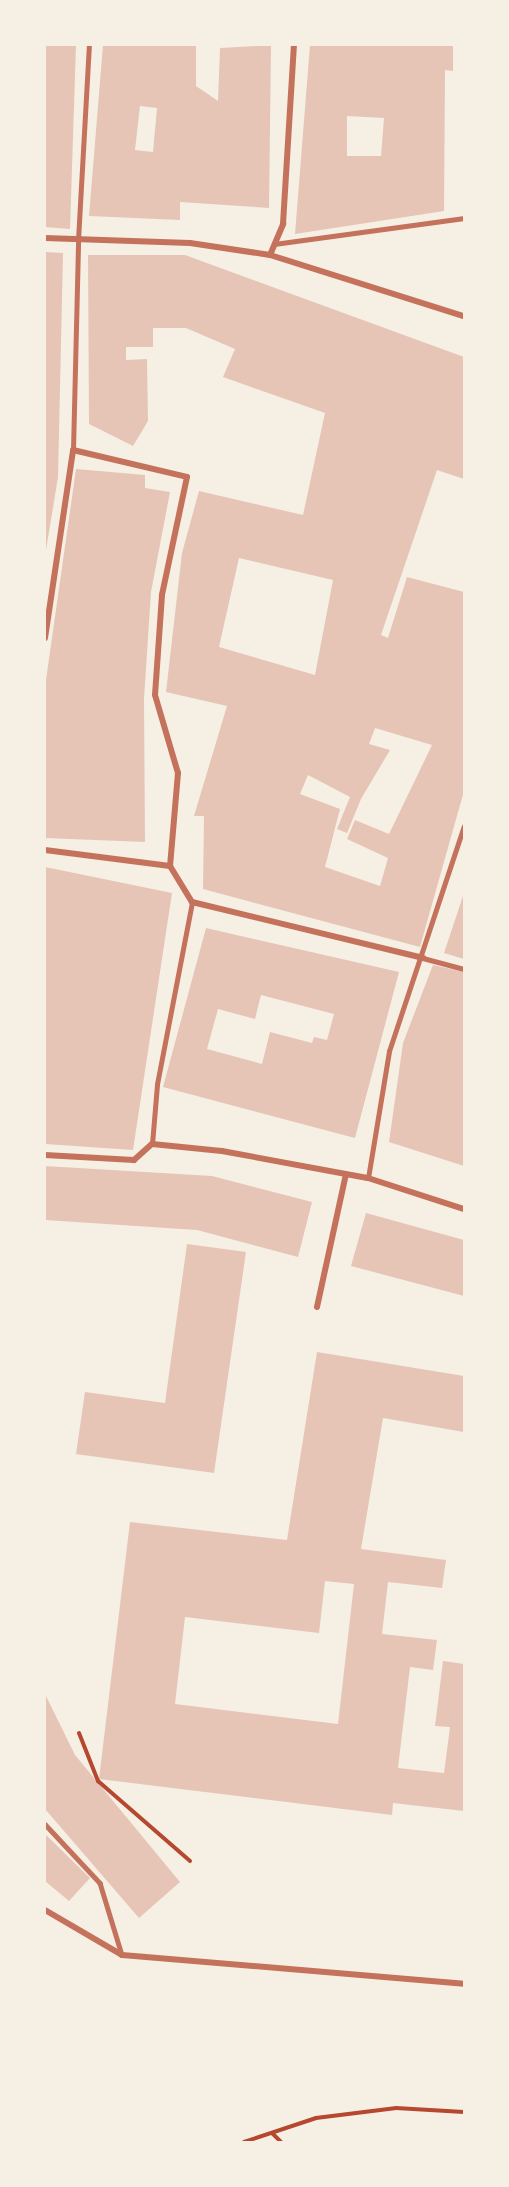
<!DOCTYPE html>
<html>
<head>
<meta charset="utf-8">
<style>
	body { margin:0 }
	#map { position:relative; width:509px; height:2187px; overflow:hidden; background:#f6efe4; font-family:Barlow,sans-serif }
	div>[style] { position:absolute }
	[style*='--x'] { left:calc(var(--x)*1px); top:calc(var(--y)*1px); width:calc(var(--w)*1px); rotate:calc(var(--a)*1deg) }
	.building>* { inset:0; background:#e6c5b7 }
	.path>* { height:4px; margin:-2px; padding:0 2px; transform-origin:2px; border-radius:2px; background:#b5482f }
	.service>* { height:4.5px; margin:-2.25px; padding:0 2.25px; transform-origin:2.25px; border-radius:2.25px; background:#c5725c }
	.pedestrian>* { height:5px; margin:-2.5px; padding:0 2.5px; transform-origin:2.5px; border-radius:2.5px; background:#c5725c }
	.minor>* { height:6px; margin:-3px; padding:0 3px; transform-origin:3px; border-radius:3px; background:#c5725c }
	span { translate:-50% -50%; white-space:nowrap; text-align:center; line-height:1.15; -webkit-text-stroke:5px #f6efe4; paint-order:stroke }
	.frame { position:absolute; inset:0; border:46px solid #f6efe4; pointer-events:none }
</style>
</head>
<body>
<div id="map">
	<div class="building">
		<i style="clip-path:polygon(45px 45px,76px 45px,70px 229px,45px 227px)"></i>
		<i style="clip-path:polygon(evenodd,103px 45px,196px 45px,196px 86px,218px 101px,220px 48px,271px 45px,269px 208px,180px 202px,180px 220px,89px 216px,103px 45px,140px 106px,157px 108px,153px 152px,135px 150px,140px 106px)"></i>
		<i style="clip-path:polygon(evenodd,310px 45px,453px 45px,453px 71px,445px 70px,444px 211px,295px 234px,310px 45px,347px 116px,384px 118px,381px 156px,347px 156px,347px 116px)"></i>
		<i style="clip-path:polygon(45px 252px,63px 253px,58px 477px,46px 550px)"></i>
		<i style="clip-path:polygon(evenodd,88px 255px,185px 255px,464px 357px,464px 479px,437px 470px,381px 635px,388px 638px,407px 577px,464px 592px,464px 791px,420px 947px,203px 889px,204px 816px,194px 816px,227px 706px,166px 692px,182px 553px,199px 491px,303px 515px,325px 413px,223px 377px,235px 349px,186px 328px,153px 328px,153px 347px,126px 347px,126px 360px,147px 359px,148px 421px,133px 446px,89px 424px,88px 255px,239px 558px,333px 580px,315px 675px,219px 647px,239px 558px,88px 255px,375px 728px,432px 745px,389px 834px,355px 820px,347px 839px,388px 858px,380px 886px,325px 867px,340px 809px,300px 794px,308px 775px,350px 797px,337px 829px,347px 833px,361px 799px,390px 750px,369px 744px,375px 728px)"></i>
		<i style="clip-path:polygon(76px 469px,145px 475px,145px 488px,170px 492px,151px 592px,144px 699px,145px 842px,45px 838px,45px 687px)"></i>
		<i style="clip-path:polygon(45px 867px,172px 893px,133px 1150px,45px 1144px)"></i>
		<i style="clip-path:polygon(464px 893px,464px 959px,444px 953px)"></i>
		<i style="clip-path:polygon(evenodd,206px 928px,399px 972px,355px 1138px,163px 1087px,206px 928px,261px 995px,334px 1014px,327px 1040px,314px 1037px,312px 1043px,270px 1032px,262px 1064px,207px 1049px,218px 1009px,255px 1019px,261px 995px)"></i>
		<i style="clip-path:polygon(433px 965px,464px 972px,464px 1166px,389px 1142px,403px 1043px)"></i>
		<i style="clip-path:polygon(45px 1166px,212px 1176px,312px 1202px,298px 1257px,197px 1230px,45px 1220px)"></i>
		<i style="clip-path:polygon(366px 1213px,464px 1240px,464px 1296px,351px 1266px)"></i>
		<i style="clip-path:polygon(187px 1244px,246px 1252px,214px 1473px,76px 1454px,85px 1392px,165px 1403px)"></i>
		<i style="clip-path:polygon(evenodd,317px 1352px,464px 1376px,464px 1432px,383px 1418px,361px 1549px,446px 1560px,442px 1588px,388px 1582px,382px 1634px,437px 1640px,433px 1670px,410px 1667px,398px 1768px,444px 1773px,450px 1727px,435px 1726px,443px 1661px,464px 1664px,464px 1811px,393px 1803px,392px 1815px,99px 1779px,130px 1522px,287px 1540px,317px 1352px,325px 1581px,354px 1584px,338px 1724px,175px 1704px,185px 1617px,319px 1633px,325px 1581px)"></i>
		<i style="clip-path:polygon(45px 1694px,75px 1755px,180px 1882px,139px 1918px,45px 1809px)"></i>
		<i style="clip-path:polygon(45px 1834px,90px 1878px,69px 1901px,45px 1881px)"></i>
	</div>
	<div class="path">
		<i style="--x:79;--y:1733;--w:52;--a:68.4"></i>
		<i style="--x:98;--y:1781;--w:122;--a:41"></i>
		<i style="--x:272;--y:2133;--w:13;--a:45"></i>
		<i style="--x:244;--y:2142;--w:76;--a:-18.4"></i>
		<i style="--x:316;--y:2118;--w:81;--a:-7.1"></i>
		<i style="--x:396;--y:2108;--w:68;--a:3.4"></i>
	</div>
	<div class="service">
		<i style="--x:423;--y:958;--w:42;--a:15"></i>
		<i style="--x:45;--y:1824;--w:81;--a:47"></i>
		<i style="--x:100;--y:1883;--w:75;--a:73"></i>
	</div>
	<div class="pedestrian">
		<i style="--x:274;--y:244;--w:192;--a:-7.8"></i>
		<i style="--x:73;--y:450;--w:210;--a:-88.6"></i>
		<i style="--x:78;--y:240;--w:195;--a:-86.8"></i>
		<i style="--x:152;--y:1144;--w:60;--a:-85.2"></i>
		<i style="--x:157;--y:1084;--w:185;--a:-79.1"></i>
		<i style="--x:368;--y:1178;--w:129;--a:-80.6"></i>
		<i style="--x:389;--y:1051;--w:237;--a:-71.6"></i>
	</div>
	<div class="minor">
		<i style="--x:45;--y:238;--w:145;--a:2"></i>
		<i style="--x:190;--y:243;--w:81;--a:8.5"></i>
		<i style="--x:270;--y:255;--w:203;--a:17.5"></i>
		<i style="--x:270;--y:255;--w:34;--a:-67"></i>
		<i style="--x:283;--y:224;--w:179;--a:-86.5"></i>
		<i style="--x:45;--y:638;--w:190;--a:-81.5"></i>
		<i style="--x:73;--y:450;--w:117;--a:13.3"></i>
		<i style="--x:187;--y:477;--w:121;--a:102"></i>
		<i style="--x:162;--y:595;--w:100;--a:94"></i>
		<i style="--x:155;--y:695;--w:81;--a:73.6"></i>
		<i style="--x:178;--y:773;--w:93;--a:94.9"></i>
		<i style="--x:45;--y:850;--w:126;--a:7.3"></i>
		<i style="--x:170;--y:866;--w:42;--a:58.6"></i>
		<i style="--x:192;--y:902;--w:238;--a:13.6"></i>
		<i style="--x:45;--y:1155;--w:89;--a:3.2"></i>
		<i style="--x:134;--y:1160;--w:24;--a:-42"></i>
		<i style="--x:152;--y:1144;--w:70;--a:5.7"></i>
		<i style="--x:222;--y:1151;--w:148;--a:10.5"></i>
		<i style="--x:368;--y:1178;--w:101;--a:17.9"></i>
		<i style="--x:317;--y:1307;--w:136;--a:-77.7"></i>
		<i style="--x:45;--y:1910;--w:89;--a:30.3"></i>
		<i style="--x:122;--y:1955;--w:343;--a:4.8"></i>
	</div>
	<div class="frame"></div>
</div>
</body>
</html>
